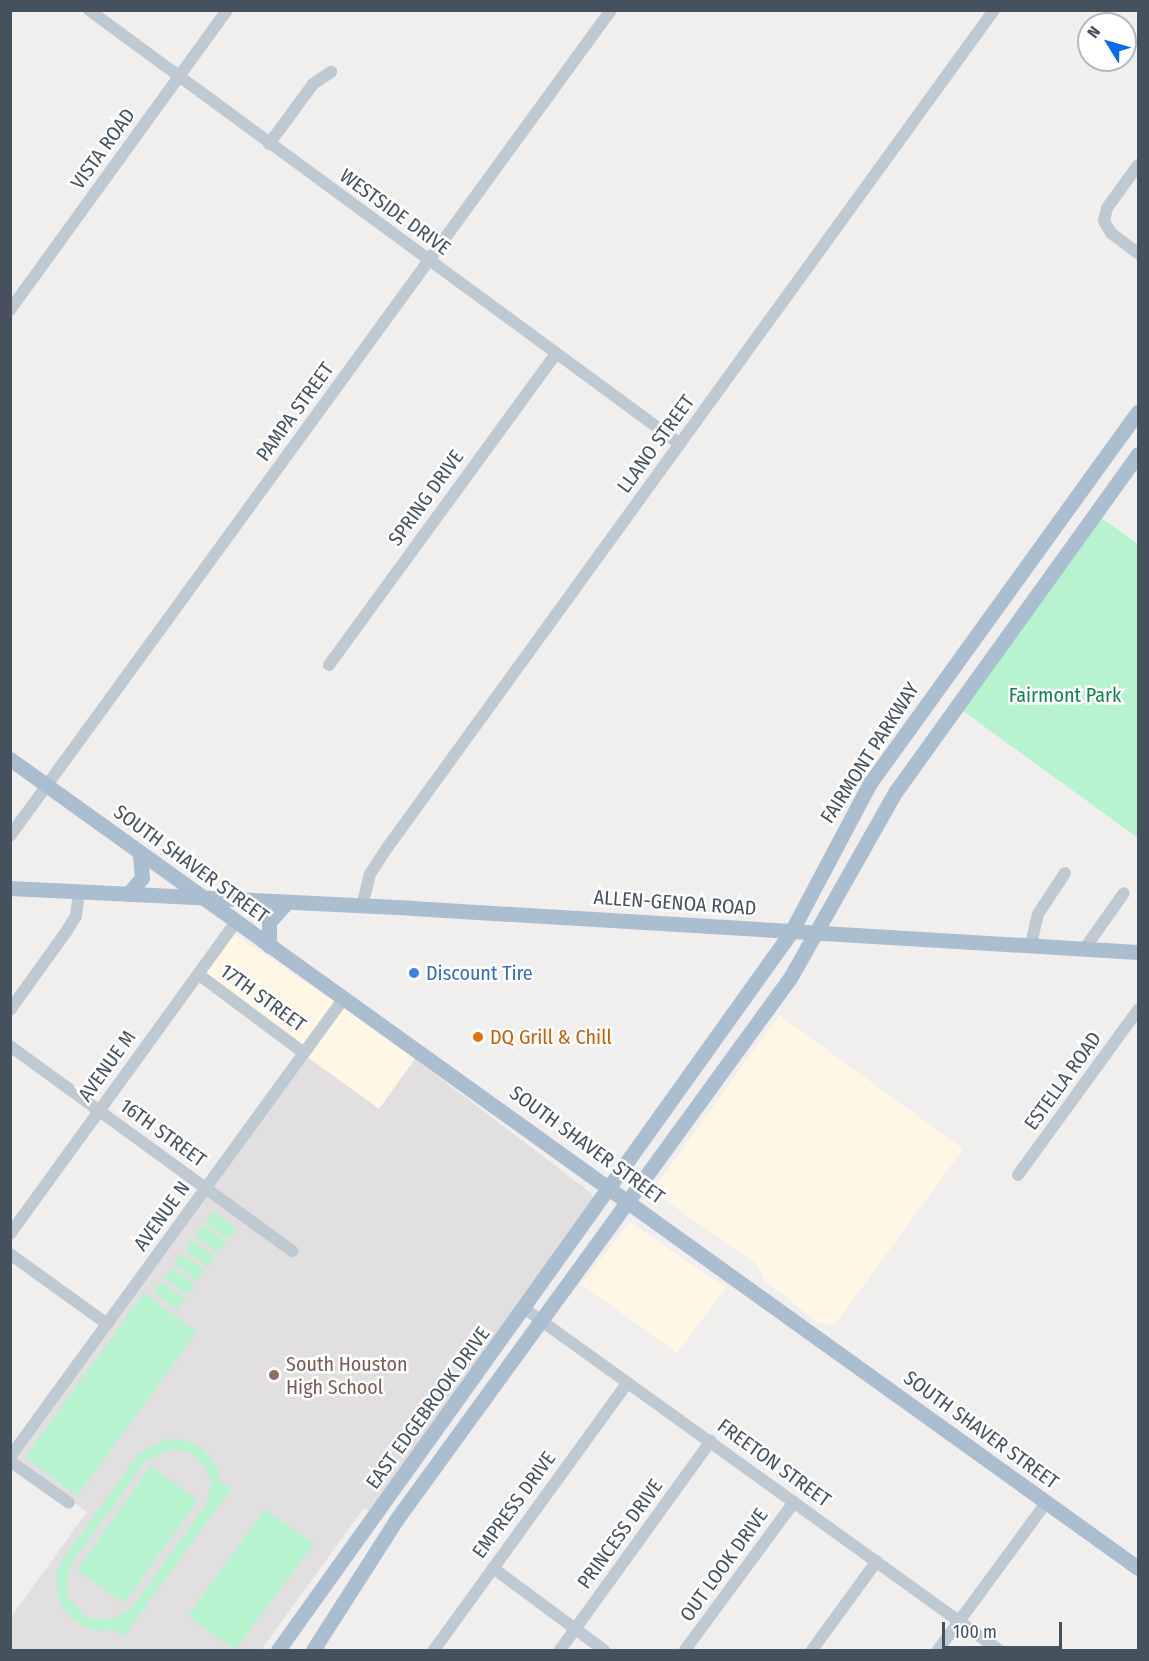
<!DOCTYPE html>
<html>
<head>
<meta charset="utf-8">
<style>
	body { margin:0 }
	#map { position:relative; width:1149px; height:1661px; overflow:hidden; background:#f1eeee; font-family:"Fira Sans Condensed",sans-serif }
	div>[style] { position:absolute }
	[style*='--x'] { left:calc(var(--x)*1px); top:calc(var(--y)*1px); width:calc(var(--w)*1px); rotate:calc(var(--a)*1deg) }
	.commercial>* { inset:0; background:#fef7e6 }
	.education>* { inset:0; background:#e2dfe0 }
	.green>* { inset:0; background:#b8f3d0 }
	.minor>* { height:12px; margin:-6px; padding:0 6px; transform-origin:6px; border-radius:6px; background:#bec9d2 }
	.major>* { height:15px; margin:-7.5px; padding:0 7.5px; transform-origin:7.5px; border-radius:7.5px; background:#abbed0 }
	.dots>* { width:16px; height:16px; translate:-50% -50%; box-sizing:border-box; border:3px solid #fff; border-radius:50% }
	span { translate:-50% -50%; white-space:nowrap; text-align:center; line-height:1.15; -webkit-text-stroke:5px #fff; paint-order:stroke }
	.street-label { font-size:20px; color:#45525e }
	.park-label { font-size:20px; color:#0e874b }
	.shop-label { font-size:20px; color:#366cbe }
	.left { translate:0 -50%; text-align:left }
	.food-label { font-size:20px; color:#c56008 }
	.education-label { font-size:20px; color:#785e54 }
	.frame { position:absolute; inset:0; border:12px solid #45525e; pointer-events:none }
	.north { position:absolute; left:1077px; top:12px; width:60px; height:60px; box-sizing:border-box; background:#fff; border:2px solid #b5babf; border-radius:50%; rotate:307deg; font-size:16px; font-weight:700; line-height:24px; text-align:center; color:#45525e }
	.north::after { content:''; display:block; margin:auto; width:21px; height:27px; background:#076cf2; clip-path:polygon(50% 0,100% 100%,50% 72%,0 100%) }
	.scale { position:absolute; left:942px; top:1622px; width:120px; height:27px; box-sizing:border-box; border:3px solid #45525e; border-top:0; padding-left:8px; font-size:18px; line-height:21px; white-space:nowrap; color:#45525e; -webkit-text-stroke:4px #fff; paint-order:stroke }
</style>
</head>
<body>
<div id="map">
	<div class="commercial">
		<i style="clip-path:polygon(233px 933px,336px 1003px,304px 1048px,204px 973px)"></i>
		<i style="clip-path:polygon(342px 1006px,415px 1059px,379px 1109px,306px 1056px)"></i>
		<i style="clip-path:polygon(779px 1015px,963px 1149px,834px 1326px,818px 1322px,766px 1282px,756px 1264px,652px 1191px)"></i>
		<i style="clip-path:polygon(630px 1222px,726px 1288px,677px 1353px,581px 1284px)"></i>
	</div>
	<div class="education">
		<i style="clip-path:polygon(306px 1056px,379px 1109px,415px 1059px,591px 1193px,594px 1199px,373px 1513px,364px 1508px,261px 1650px,11px 1650px,11px 1617px,87px 1512px,14px 1460px)"></i>
	</div>
	<div class="green">
		<i style="clip-path:polygon(1100px 517px,1138px 544px,1138px 838px,963px 711px)"></i>
		<i style="clip-path:polygon(213px 1211px,236px 1228px,228px 1239px,205px 1222px)"></i>
		<i style="clip-path:polygon(203px 1225px,226px 1242px,218px 1253px,195px 1236px)"></i>
		<i style="clip-path:polygon(192px 1240px,216px 1257px,208px 1267px,185px 1250px)"></i>
		<i style="clip-path:polygon(182px 1254px,205px 1270px,197px 1281px,174px 1264px)"></i>
		<i style="clip-path:polygon(172px 1268px,195px 1285px,187px 1295px,164px 1278px)"></i>
		<i style="clip-path:polygon(161px 1282px,185px 1299px,177px 1310px,154px 1293px)"></i>
		<i style="clip-path:polygon(144px 1293px,197px 1332px,77px 1496px,25px 1457px)"></i>
		<i style="clip-path:polygon(evenodd,166px 1439px,181px 1439px,201px 1447px,216px 1464px,221px 1483px,232px 1488px,123px 1638px,116px 1630px,96px 1631px,82px 1626px,65px 1612px,58px 1598px,56px 1576px,61px 1562px,139px 1453px,166px 1439px,173px 1449px,190px 1453px,204px 1464px,211px 1480px,207px 1503px,130px 1610px,109px 1620px,86px 1617px,67px 1595px,70px 1566px,146px 1460px,173px 1449px)"></i>
		<i style="clip-path:polygon(151px 1466px,198px 1500px,124px 1604px,77px 1570px)"></i>
		<i style="clip-path:polygon(265px 1509px,314px 1544px,235px 1650px,188px 1616px)"></i>
	</div>
	<div class="minor">
		<i style="--x:89;--y:10;--w:733;--a:36.29"></i>
		<i style="--x:269;--y:144;--w:74;--a:-53.7"></i>
		<i style="--x:313;--y:84;--w:22;--a:-34"></i>
		<i style="--x:1138;--y:165;--w:53;--a:125.8"></i>
		<i style="--x:1107;--y:208;--w:13;--a:103"></i>
		<i style="--x:1104;--y:221;--w:14;--a:60"></i>
		<i style="--x:1111;--y:233;--w:34;--a:37"></i>
		<i style="--x:10;--y:310;--w:370;--a:-54.1"></i>
		<i style="--x:329;--y:665;--w:385;--a:-53.9"></i>
		<i style="--x:10;--y:836;--w:1022;--a:-53.96"></i>
		<i style="--x:362;--y:906;--w:33;--a:-76"></i>
		<i style="--x:370;--y:874;--w:31;--a:-57"></i>
		<i style="--x:387;--y:848;--w:1035;--a:-54.08"></i>
		<i style="--x:1031;--y:944;--w:31;--a:-77"></i>
		<i style="--x:1038;--y:914;--w:49;--a:-56.6"></i>
		<i style="--x:1085;--y:948;--w:67;--a:-54.7"></i>
		<i style="--x:198;--y:974;--w:132;--a:36.7"></i>
		<i style="--x:10;--y:1010;--w:96;--a:-54.3"></i>
		<i style="--x:66;--y:932;--w:19;--a:-58"></i>
		<i style="--x:76;--y:916;--w:23;--a:-83"></i>
		<i style="--x:10;--y:1046;--w:349;--a:36"></i>
		<i style="--x:1018;--y:1175;--w:204;--a:-54"></i>
		<i style="--x:10;--y:1234;--w:385;--a:-54.1"></i>
		<i style="--x:10;--y:1254;--w:120;--a:35.8"></i>
		<i style="--x:525;--y:1309;--w:584;--a:35.73"></i>
		<i style="--x:10;--y:1457;--w:568;--a:-53.96"></i>
		<i style="--x:10;--y:1461;--w:72;--a:35.4"></i>
		<i style="--x:493;--y:1568;--w:138;--a:36.5"></i>
		<i style="--x:434;--y:1650;--w:329;--a:-54.1"></i>
		<i style="--x:560;--y:1650;--w:258;--a:-54.2"></i>
		<i style="--x:685;--y:1650;--w:184;--a:-53.6"></i>
		<i style="--x:812;--y:1650;--w:110;--a:-53.9"></i>
		<i style="--x:938;--y:1650;--w:182;--a:-53.7"></i>
	</div>
	<div class="major">
		<i style="--x:10;--y:759;--w:1388;--a:35.65"></i>
		<i style="--x:10;--y:888;--w:402;--a:2.8"></i>
		<i style="--x:412;--y:908;--w:727;--a:3.47"></i>
		<i style="--x:128;--y:894;--w:21;--a:-49"></i>
		<i style="--x:142;--y:878;--w:24;--a:-95"></i>
		<i style="--x:269;--y:946;--w:24;--a:-90"></i>
		<i style="--x:269;--y:922;--w:27;--a:-48"></i>
		<i style="--x:278;--y:1650;--w:882;--a:-54.45"></i>
		<i style="--x:791;--y:932;--w:169;--a:-62.1"></i>
		<i style="--x:870;--y:783;--w:458;--a:-54.2"></i>
		<i style="--x:313;--y:1650;--w:154;--a:-57.4"></i>
		<i style="--x:396;--y:1520;--w:670;--a:-53.99"></i>
		<i style="--x:790;--y:978;--w:215;--a:-60.5"></i>
		<i style="--x:896;--y:791;--w:415;--a:-54.3"></i>
	</div>
	<div class="dots">
		<i style="left:414px;top:973px;background:#3f7fe0"></i>
		<i style="left:478px;top:1037px;background:#e8710a"></i>
		<i style="left:274px;top:1375px;background:#8d6e63"></i>
	</div>
	<div class="street-label">
		<span style="left:103px;top:149px;rotate:-54deg">VISTA ROAD</span>
		<span style="left:395px;top:212px;rotate:36deg">WESTSIDE DRIVE</span>
		<span style="left:295px;top:412px;rotate:-54deg">PAMPA STREET</span>
		<span style="left:656px;top:444px;rotate:-54deg">LLANO STREET</span>
		<span style="left:426px;top:498px;rotate:-54deg">SPRING DRIVE</span>
		<span style="left:870px;top:753px;rotate:-57deg">FAIRMONT PARKWAY</span>
		<span style="left:191px;top:864px;rotate:36deg">SOUTH SHAVER STREET</span>
		<span style="left:675px;top:903px;rotate:4deg">ALLEN-GENOA ROAD</span>
		<span style="left:263px;top:998px;rotate:36deg">17TH STREET</span>
		<span style="left:107px;top:1066px;rotate:-54deg">AVENUE M</span>
		<span style="left:1063px;top:1081px;rotate:-54deg">ESTELLA ROAD</span>
		<span style="left:163px;top:1133px;rotate:36deg">16TH STREET</span>
		<span style="left:587px;top:1145px;rotate:36deg">SOUTH SHAVER STREET</span>
		<span style="left:162px;top:1216px;rotate:-54deg">AVENUE N</span>
		<span style="left:428px;top:1408px;rotate:-54deg">EAST EDGEBROOK DRIVE</span>
		<span style="left:981px;top:1430px;rotate:36deg">SOUTH SHAVER STREET</span>
		<span style="left:774px;top:1463px;rotate:36deg">FREETON STREET</span>
		<span style="left:514px;top:1505px;rotate:-54deg">EMPRESS DRIVE</span>
		<span style="left:620px;top:1534px;rotate:-54deg">PRINCESS DRIVE</span>
		<span style="left:724px;top:1565px;rotate:-54deg">OUT LOOK DRIVE</span>
	</div>
	<div class="park-label">
		<span style="left:1065px;top:695px">Fairmont Park</span>
	</div>
	<div class="shop-label">
		<span class="left" style="left:426px;top:973px">Discount Tire</span>
	</div>
	<div class="food-label">
		<span class="left" style="left:490px;top:1037px">DQ Grill &amp; Chill</span>
	</div>
	<div class="education-label">
		<span class="left" style="left:286px;top:1376px">South Houston<br>High School</span>
	</div>
	<div class="frame"></div>
	<div class="north">N</div>
	<div class="scale">100 m</div>
</div>
</body>
</html>
